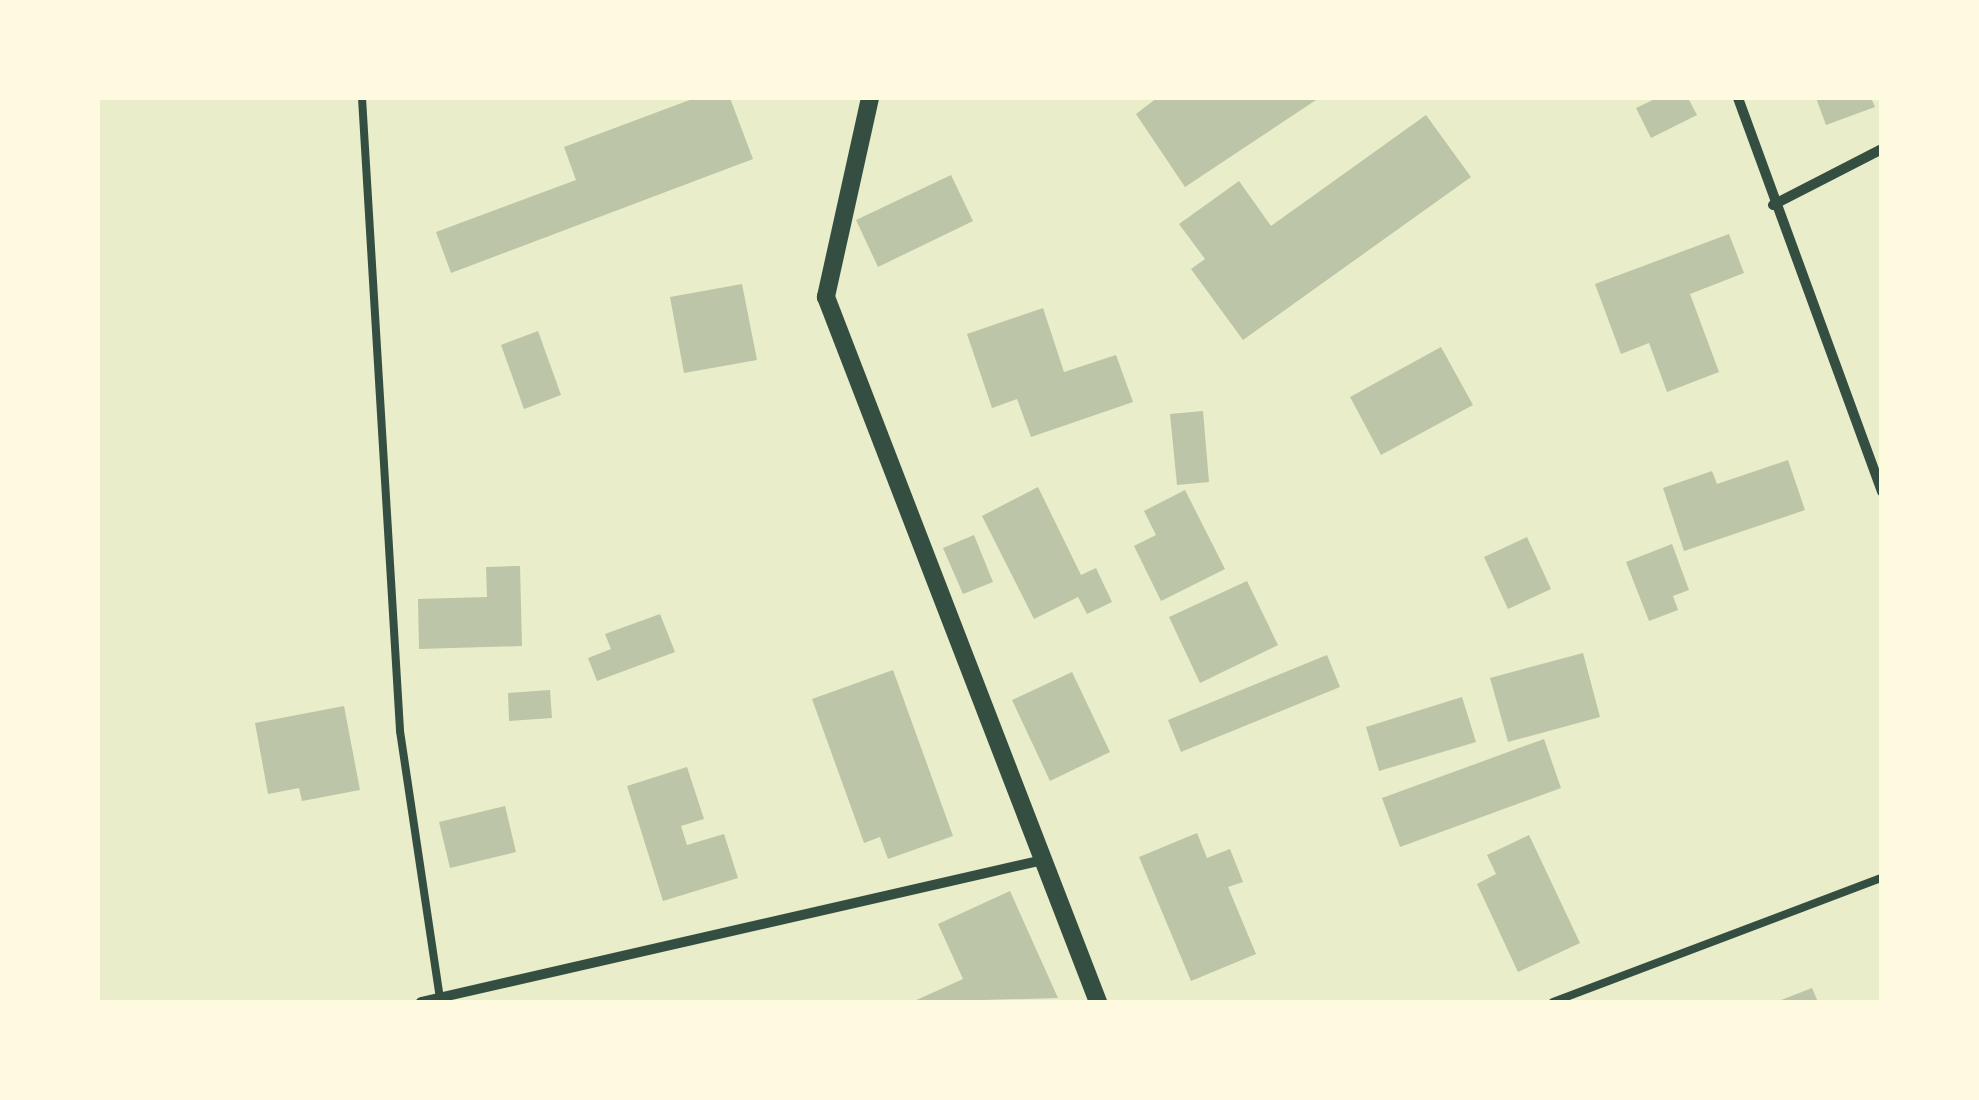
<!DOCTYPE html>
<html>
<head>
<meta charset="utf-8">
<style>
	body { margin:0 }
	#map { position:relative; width:1979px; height:1100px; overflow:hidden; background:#e9edc9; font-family:"Alegreya Sans",sans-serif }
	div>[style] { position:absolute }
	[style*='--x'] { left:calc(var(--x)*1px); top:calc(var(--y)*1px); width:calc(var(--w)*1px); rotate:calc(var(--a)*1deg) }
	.building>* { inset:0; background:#bcc5a7 }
	.service>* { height:8px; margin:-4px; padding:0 4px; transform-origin:4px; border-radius:4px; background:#344e41 }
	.minor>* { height:10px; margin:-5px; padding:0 5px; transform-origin:5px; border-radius:5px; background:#344e41 }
	.tertiary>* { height:18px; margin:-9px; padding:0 9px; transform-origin:9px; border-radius:9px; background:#344e41 }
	span { translate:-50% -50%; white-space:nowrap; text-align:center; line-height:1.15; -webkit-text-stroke:10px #fefae0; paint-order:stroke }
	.frame { position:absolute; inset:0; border:100px solid #fefae0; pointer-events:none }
</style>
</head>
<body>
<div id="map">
	<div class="building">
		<i style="clip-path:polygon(695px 98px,730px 98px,753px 159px,451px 273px,436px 232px,576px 180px,564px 147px)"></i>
		<i style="clip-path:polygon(1319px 98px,1185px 187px,1136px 114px,1157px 98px)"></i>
		<i style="clip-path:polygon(1657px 98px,1688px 98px,1697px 115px,1651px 138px,1636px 108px)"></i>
		<i style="clip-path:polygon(1816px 98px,1871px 98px,1875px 107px,1826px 125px)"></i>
		<i style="clip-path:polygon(1426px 115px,1471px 177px,1243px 340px,1191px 269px,1205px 259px,1179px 224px,1239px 181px,1271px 226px)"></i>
		<i style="clip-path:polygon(951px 175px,973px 221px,878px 267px,856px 220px)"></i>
		<i style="clip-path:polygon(1729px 234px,1744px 273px,1690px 294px,1719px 372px,1667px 392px,1649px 343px,1621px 354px,1595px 284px)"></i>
		<i style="clip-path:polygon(742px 284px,757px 360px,684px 373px,670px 297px)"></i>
		<i style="clip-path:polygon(1043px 308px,1064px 372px,1116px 355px,1133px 402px,1031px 437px,1017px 399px,992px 408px,967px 334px)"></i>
		<i style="clip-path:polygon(538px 331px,561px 395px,524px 409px,501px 345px)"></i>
		<i style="clip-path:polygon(1441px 347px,1473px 405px,1381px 455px,1350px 397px)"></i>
		<i style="clip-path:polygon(1203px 411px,1209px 482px,1177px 485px,1170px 414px)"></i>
		<i style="clip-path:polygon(1788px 460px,1805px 510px,1684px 551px,1663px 488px,1712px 471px,1717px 484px)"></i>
		<i style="clip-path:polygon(1038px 487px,1081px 575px,1096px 568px,1112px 602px,1087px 614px,1078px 597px,1034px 619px,982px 516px)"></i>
		<i style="clip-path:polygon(1185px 490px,1225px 569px,1161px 601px,1134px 546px,1156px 535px,1144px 511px)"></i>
		<i style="clip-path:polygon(974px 535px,993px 582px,963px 594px,943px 548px)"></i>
		<i style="clip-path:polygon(1527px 537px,1551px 589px,1508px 609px,1484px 557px)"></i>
		<i style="clip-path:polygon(1672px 544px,1689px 590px,1673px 596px,1678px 610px,1649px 621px,1626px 562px)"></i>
		<i style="clip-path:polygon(520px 566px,522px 646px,419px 649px,418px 599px,487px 597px,486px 567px)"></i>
		<i style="clip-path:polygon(1247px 581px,1278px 645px,1200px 683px,1169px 617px)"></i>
		<i style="clip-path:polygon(660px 614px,675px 652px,597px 681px,588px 658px,611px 649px,605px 634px)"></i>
		<i style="clip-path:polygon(1583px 653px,1600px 717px,1508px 742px,1490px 678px)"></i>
		<i style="clip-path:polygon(1327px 655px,1340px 687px,1181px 752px,1168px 720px)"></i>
		<i style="clip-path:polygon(893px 670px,953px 836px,888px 859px,880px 837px,864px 843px,812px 699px)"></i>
		<i style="clip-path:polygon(1072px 672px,1110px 752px,1050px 781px,1012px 700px)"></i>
		<i style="clip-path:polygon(550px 690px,552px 718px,509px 721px,508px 693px)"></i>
		<i style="clip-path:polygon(1462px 697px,1476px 742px,1379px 771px,1366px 727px)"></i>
		<i style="clip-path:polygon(344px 706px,360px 790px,302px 801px,299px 788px,268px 794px,255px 723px)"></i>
		<i style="clip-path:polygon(1544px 739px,1561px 788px,1400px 847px,1382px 798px)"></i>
		<i style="clip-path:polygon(687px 767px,704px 819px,681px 826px,687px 845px,724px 834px,738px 878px,663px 901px,627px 786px)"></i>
		<i style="clip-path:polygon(505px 806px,516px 852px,450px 868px,439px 822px)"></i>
		<i style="clip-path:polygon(1197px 833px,1207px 858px,1230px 849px,1243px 882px,1228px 887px,1256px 954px,1191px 981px,1139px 857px)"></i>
		<i style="clip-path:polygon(1529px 835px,1580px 943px,1518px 972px,1477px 884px,1496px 874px,1487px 855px)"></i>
		<i style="clip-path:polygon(1010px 891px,1058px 998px,912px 1002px,963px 979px,938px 924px)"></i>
		<i style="clip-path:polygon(1812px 988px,1818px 1002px,1776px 1002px)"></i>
	</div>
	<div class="service">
		<i style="--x:362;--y:98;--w:634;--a:86.56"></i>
		<i style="--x:400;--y:731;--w:270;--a:81.5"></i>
		<i style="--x:1553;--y:1002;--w:352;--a:-20.7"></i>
	</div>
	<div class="minor">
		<i style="--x:1738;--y:98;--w:419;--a:69.9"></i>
		<i style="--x:1773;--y:205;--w:123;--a:-27.2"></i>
		<i style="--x:421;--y:1002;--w:633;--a:-12.87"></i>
	</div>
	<div class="tertiary">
		<i style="--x:870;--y:98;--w:204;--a:102.5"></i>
		<i style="--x:826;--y:297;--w:756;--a:68.9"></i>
	</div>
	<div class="frame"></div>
</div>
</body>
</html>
